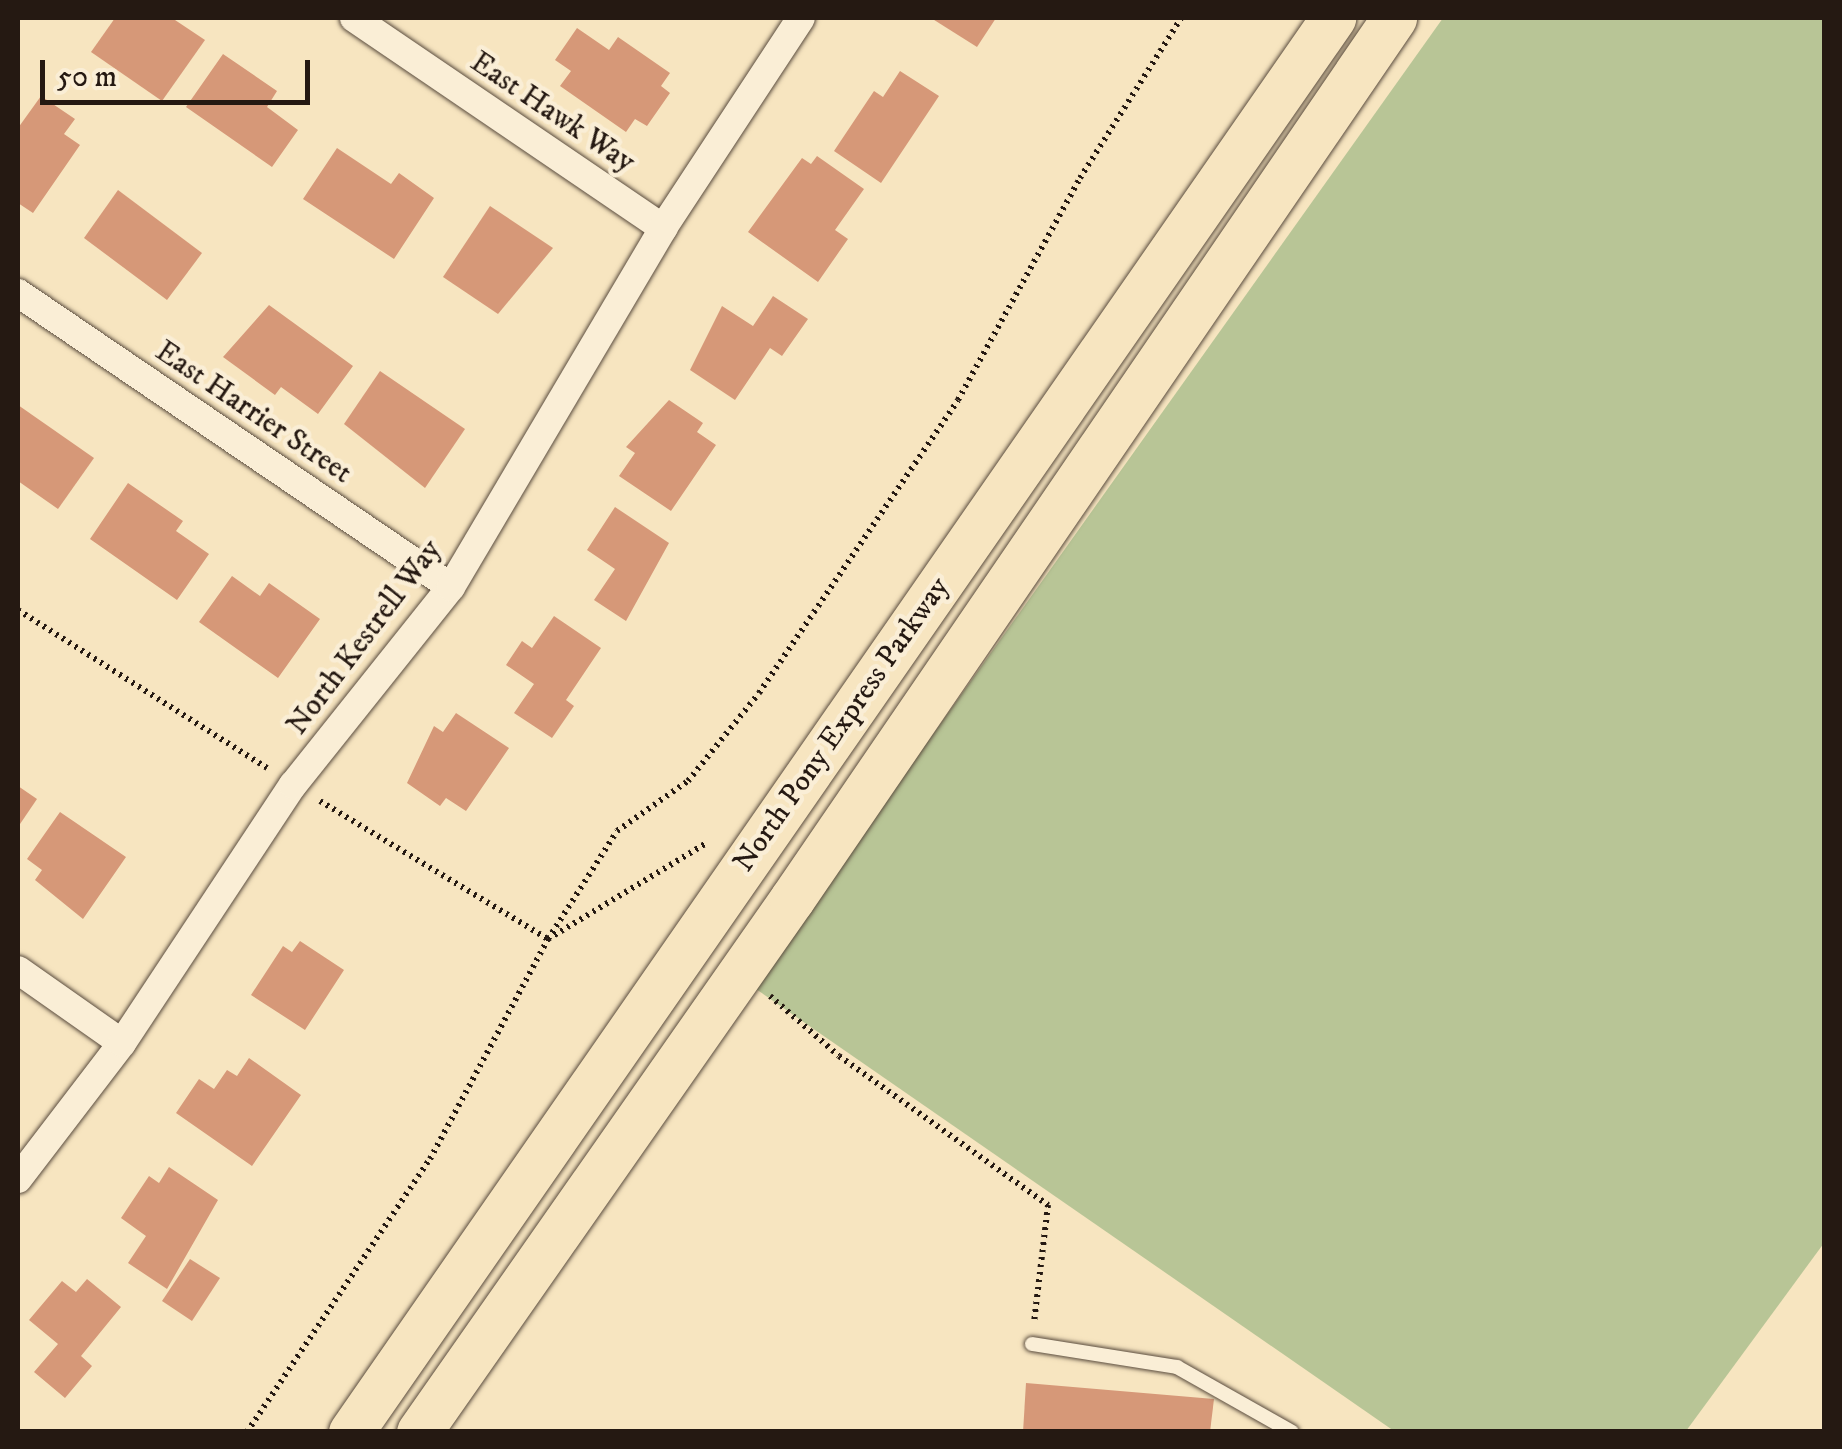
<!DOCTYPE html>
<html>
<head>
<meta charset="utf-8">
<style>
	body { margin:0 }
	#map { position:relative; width:1842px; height:1449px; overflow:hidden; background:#f7e5c0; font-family:"IM FELL DW Pica",serif }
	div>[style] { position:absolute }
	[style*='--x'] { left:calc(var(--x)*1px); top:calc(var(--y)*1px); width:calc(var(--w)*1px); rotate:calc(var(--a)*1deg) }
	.green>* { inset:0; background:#b8c596 }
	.building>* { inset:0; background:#d69878 }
	.path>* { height:6px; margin-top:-3px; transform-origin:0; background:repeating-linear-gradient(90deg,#251912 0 2.5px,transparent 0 7.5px) }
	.roads { filter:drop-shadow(0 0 2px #5a4c3e) drop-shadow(0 0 2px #5a4c3e) }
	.service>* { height:14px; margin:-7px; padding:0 7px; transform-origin:7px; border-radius:7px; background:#faeed6 }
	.minor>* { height:28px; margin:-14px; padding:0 14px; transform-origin:14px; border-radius:14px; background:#faeed6 }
	.primary>* { height:45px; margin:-22.5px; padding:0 22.5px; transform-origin:22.5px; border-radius:22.5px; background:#f7e5c0 }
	span { translate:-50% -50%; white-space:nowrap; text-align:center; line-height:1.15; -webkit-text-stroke:9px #faeed6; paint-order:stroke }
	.street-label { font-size:30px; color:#251912 }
	.frame { position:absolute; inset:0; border:20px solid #251912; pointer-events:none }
	.scale { position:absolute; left:40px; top:60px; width:270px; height:45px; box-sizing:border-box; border:5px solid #251912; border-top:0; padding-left:12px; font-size:30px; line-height:35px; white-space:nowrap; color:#251912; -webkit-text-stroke:8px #faeed6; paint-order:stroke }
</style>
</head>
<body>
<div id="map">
	<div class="green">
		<i style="clip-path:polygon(1443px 18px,1824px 18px,1824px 1243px,1686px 1431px,1394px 1431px,753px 987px)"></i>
	</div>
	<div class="building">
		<i style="clip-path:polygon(115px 18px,172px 18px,205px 40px,162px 101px,91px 52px)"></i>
		<i style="clip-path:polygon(931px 18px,996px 18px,977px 47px)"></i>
		<i style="clip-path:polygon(577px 28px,609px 50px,618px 37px,670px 73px,661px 86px,670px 93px,647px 126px,635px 119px,626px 132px,560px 86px,571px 71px,555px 60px)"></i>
		<i style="clip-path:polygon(223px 54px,277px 91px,267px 107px,298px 130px,272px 167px,186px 107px)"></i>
		<i style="clip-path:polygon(900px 71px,939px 96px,881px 183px,834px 151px,874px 91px,883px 97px)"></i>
		<i style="clip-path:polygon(41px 96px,75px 119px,64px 134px,80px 145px,33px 213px,18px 203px,18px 128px)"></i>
		<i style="clip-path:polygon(337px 148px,391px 184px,399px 173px,434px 198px,394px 259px,303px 199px)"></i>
		<i style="clip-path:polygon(817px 156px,864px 189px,835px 230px,848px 239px,818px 282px,748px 232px,802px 158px,811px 164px)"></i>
		<i style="clip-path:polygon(118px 190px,202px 253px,167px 300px,84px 238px)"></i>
		<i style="clip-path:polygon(490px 206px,553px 248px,498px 314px,443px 277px)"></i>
		<i style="clip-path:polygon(773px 296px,808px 319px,782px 356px,770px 348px,735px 400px,690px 370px,722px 306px,753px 326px)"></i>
		<i style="clip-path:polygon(269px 305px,353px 366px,318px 414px,281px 387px,275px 395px,223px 357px)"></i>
		<i style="clip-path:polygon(380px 371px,465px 429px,425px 488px,344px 424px)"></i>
		<i style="clip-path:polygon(669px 400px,703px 423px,697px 432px,716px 445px,671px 511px,619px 476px,635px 453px,626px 447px)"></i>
		<i style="clip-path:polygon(18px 405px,94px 458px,58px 509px,18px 481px)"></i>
		<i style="clip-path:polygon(128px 483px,183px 521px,176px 531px,209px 554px,177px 600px,90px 539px)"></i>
		<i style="clip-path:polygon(615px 507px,669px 543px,626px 621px,594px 600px,615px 569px,587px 550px)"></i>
		<i style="clip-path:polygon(232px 576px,260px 596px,269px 583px,320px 619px,278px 678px,199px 622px)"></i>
		<i style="clip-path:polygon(554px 616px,601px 648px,566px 700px,574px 706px,552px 738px,514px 713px,534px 684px,506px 665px,522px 641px,532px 648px)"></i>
		<i style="clip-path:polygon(456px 713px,509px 748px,466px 811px,446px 798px,440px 806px,407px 783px,434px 726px,443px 732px)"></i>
		<i style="clip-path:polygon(18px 786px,37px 799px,18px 827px)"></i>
		<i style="clip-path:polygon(60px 812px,126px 857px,83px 919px,35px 880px,42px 870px,27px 859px)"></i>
		<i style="clip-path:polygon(300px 941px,344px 970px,305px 1030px,251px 995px,283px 946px,292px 952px)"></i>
		<i style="clip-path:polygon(249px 1058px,301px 1095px,252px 1166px,176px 1113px,199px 1079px,214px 1089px,227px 1070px,237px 1076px)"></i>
		<i style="clip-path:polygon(169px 1167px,218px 1200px,167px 1289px,128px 1263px,146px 1236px,121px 1218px,149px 1176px,159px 1183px)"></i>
		<i style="clip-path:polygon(190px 1259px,220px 1278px,192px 1321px,162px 1301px)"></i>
		<i style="clip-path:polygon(87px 1279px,121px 1307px,81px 1356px,92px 1366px,65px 1398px,34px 1372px,58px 1344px,29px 1320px,62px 1281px,76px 1292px)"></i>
		<i style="clip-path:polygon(1026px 1383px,1214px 1399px,1210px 1432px,1023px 1432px)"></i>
	</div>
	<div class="path">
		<i style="--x:18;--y:610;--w:295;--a:32.4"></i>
		<i style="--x:320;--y:801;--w:267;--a:31.2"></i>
		<i style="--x:548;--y:939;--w:187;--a:-31.2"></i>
		<i style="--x:770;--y:996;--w:91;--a:41"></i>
		<i style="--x:839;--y:1056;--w:257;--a:35.5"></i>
		<i style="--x:1048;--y:1205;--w:119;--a:96.8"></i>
		<i style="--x:247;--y:1432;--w:329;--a:-56.2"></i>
		<i style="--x:430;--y:1159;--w:250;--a:-61.8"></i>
		<i style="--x:548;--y:939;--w:128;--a:-57.4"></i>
		<i style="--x:617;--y:831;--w:87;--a:-35.2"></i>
		<i style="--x:688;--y:781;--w:113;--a:-51.1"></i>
		<i style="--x:759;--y:693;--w:354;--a:-55.8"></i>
		<i style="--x:958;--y:400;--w:253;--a:-61.2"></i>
		<i style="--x:1080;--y:178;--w:189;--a:-57.7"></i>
	</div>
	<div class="roads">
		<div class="service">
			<i style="--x:1032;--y:1344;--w:147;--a:9"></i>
			<i style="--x:1177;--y:1367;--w:132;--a:29.5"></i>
		</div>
		<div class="minor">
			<i style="--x:354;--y:18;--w:374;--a:34.2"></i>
			<i style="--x:18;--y:293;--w:523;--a:34.18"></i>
			<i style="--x:18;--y:970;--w:127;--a:35.1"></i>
			<i style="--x:18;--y:1179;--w:171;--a:-52.6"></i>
			<i style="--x:122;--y:1043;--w:310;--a:-56.5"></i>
			<i style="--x:293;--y:785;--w:253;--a:-51.4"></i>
			<i style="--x:451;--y:587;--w:417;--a:-59.4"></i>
			<i style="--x:663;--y:228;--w:251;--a:-56.7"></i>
		</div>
		<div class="primary">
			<i style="--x:351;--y:1432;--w:1722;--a:-55.22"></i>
			<i style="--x:419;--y:1432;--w:651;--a:-55.02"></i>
			<i style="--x:792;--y:899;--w:1067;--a:-55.65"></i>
		</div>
	</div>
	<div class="street-label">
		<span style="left:552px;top:113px;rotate:34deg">East Hawk Way</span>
		<span style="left:253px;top:413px;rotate:34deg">East Harrier Street</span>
		<span style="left:365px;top:638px;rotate:-53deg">North Kestrell Way</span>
		<span style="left:842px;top:725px;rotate:-55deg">North Pony Express Parkway</span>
	</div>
	<div class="frame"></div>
	<div class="scale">50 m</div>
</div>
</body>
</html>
